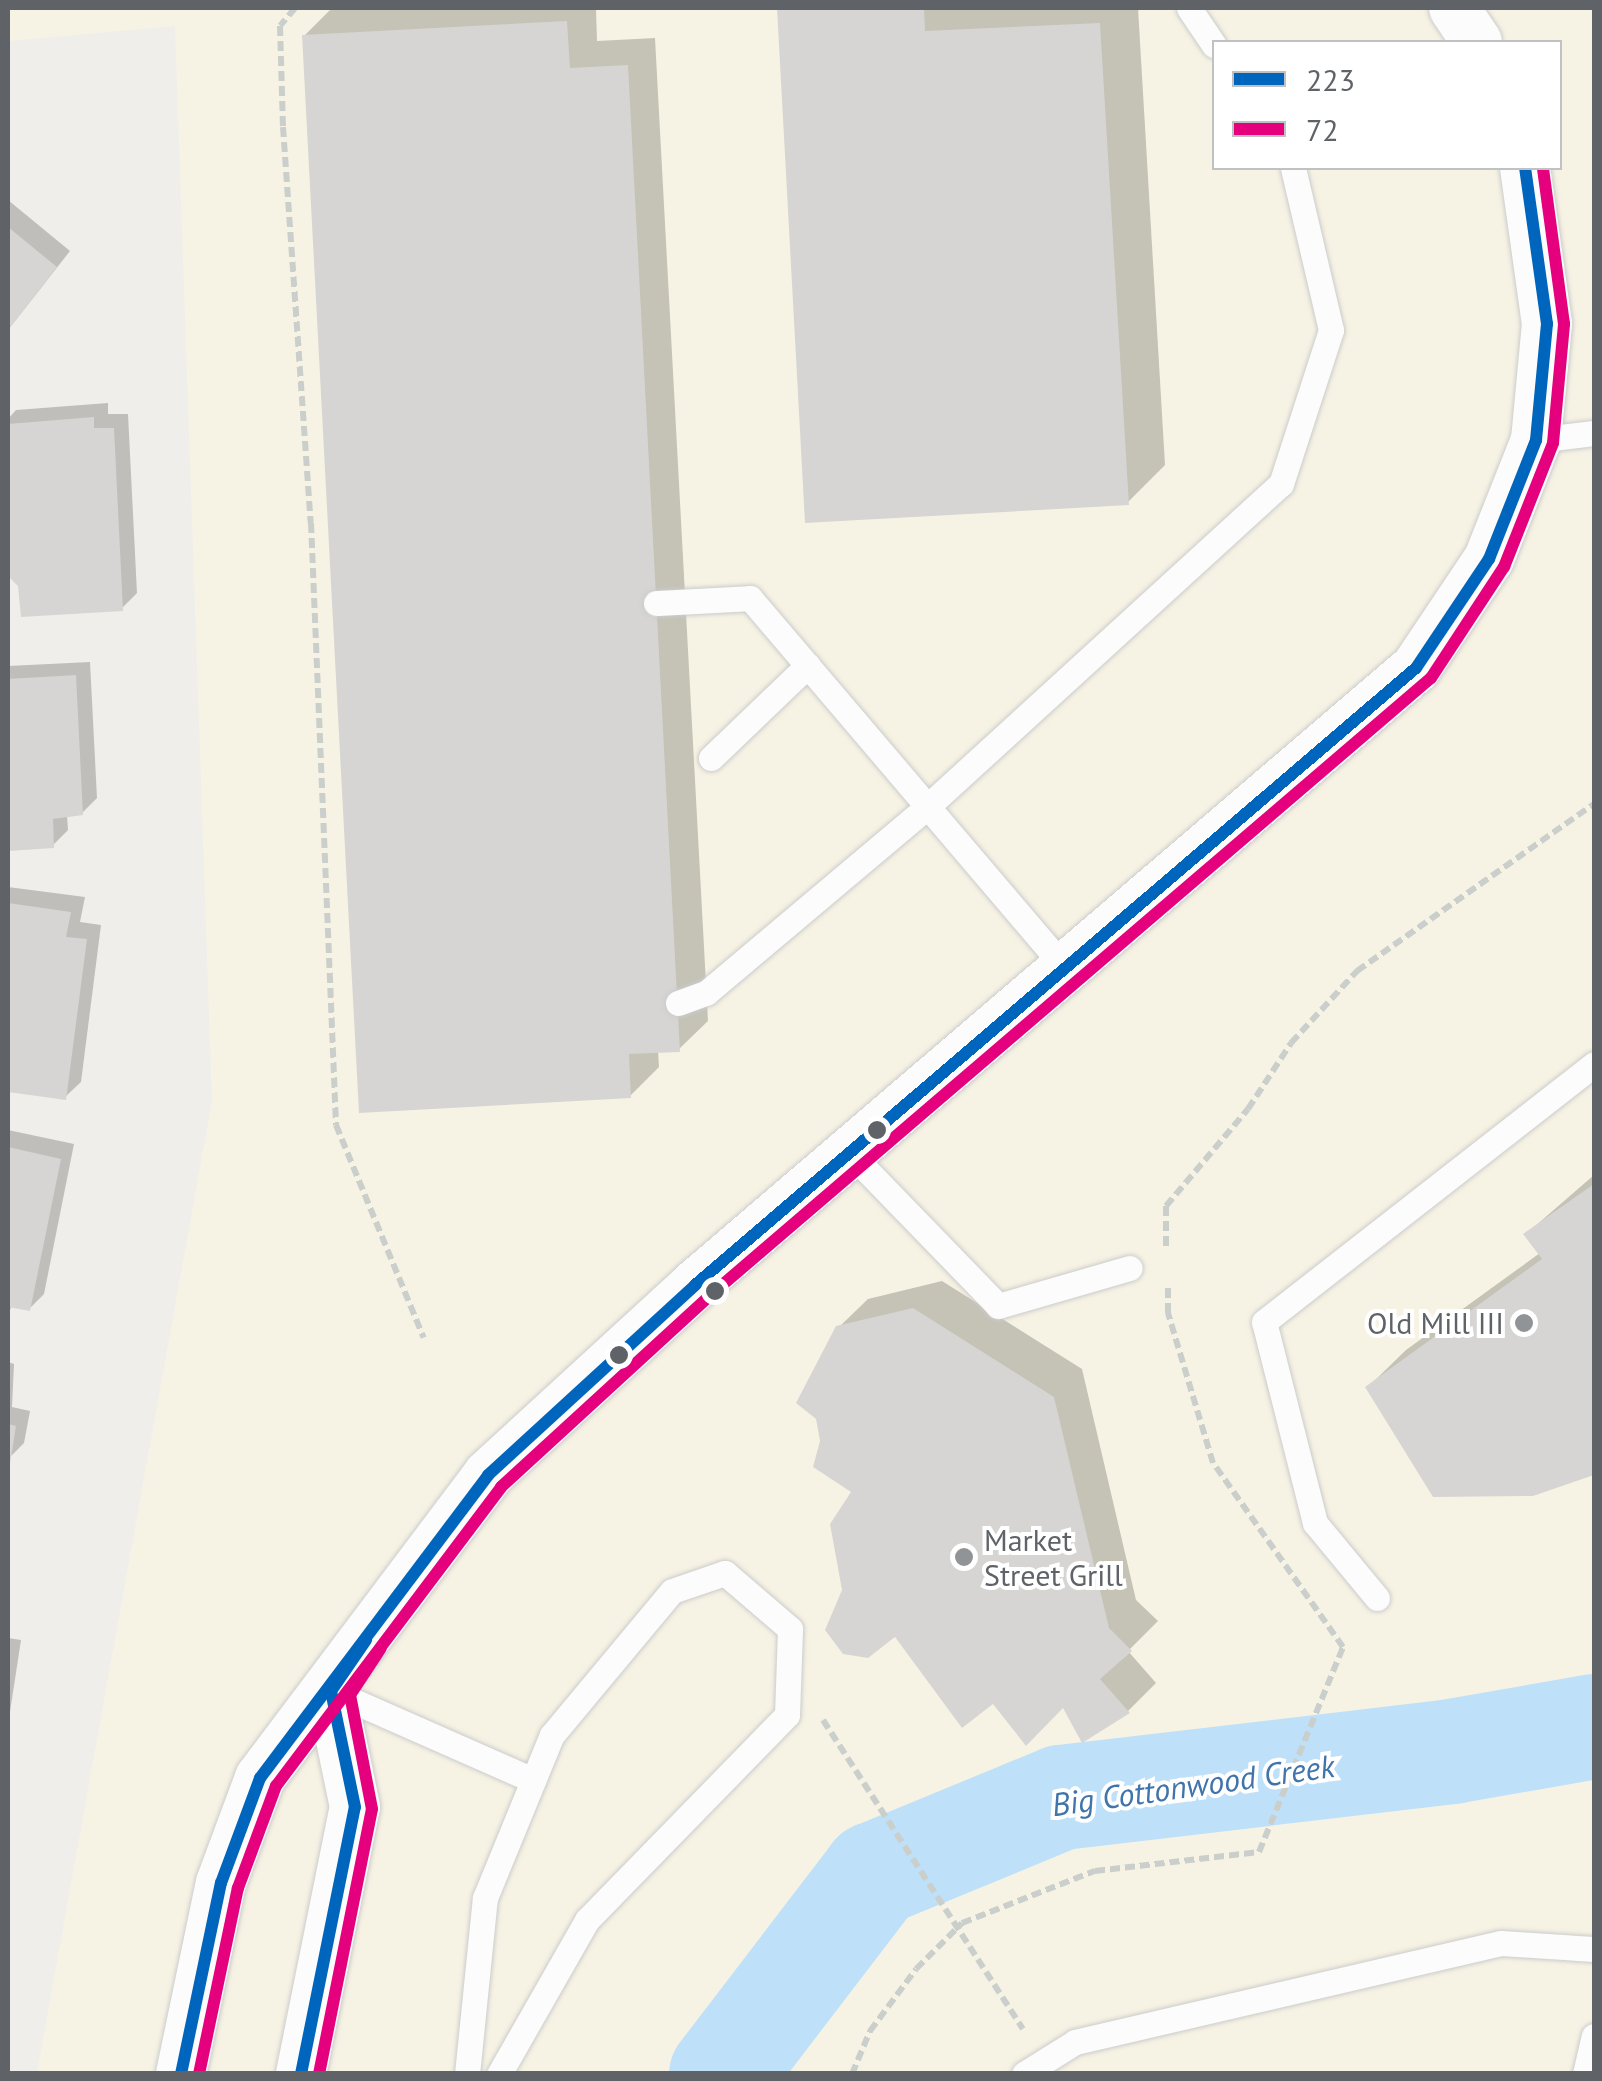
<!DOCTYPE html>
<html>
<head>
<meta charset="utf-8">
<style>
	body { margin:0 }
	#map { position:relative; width:1602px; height:2081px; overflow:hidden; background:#efeeea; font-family:"PT Sans",sans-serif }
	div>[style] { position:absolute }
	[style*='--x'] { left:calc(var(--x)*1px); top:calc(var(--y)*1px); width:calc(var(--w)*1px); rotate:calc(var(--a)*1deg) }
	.commercial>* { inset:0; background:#f7f3e4 }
	.shadow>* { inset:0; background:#0003 }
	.river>* { height:105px; margin:-52.5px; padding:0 52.5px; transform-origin:52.5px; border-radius:52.5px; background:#bfe0f9 }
	.building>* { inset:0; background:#d6d5d3 }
	.path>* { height:6px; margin-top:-3px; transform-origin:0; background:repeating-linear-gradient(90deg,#cacfcc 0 10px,transparent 0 15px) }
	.roads { filter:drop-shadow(0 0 2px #cbcccc) drop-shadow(0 0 2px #cbcccc) }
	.service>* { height:25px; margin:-12.5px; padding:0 12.5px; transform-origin:12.5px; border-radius:12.5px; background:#fdfcfc }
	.minor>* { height:50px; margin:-25px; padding:0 25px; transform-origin:25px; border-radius:25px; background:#fdfcfc }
	.path-bridge>* { height:6px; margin-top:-3px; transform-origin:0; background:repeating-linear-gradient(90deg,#cacfcc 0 10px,transparent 0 15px) }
	.bus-1>* { height:12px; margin:-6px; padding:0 6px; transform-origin:6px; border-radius:6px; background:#0065bd }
	.bus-2>* { height:12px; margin:-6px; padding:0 6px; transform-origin:6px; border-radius:6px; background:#e5007d }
	.dots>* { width:28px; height:28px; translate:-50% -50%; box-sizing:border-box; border:5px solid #fff; border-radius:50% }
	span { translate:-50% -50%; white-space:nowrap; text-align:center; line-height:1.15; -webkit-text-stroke:8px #fff; paint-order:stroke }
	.poi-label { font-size:30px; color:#5f6368 }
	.right { translate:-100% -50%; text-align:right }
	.left { translate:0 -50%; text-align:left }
	.water-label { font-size:32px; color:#4174aa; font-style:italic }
	.frame { position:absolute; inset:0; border:10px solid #5f6368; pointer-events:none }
	.legend { position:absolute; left:1212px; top:40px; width:350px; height:130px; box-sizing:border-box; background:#fff; border:2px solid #bfc1c3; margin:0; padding:12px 18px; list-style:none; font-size:30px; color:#5f6368 }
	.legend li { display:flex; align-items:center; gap:20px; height:50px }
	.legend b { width:50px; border:2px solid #bfc1c3 }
</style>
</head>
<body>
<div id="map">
	<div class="commercial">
		<i style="clip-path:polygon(evenodd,8px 8px,1594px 8px,1594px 2073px,37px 2073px,212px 1101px,175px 26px,8px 41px,8px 8px,1214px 42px,1560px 42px,1560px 168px,1214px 168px,1214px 42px)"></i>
	</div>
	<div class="shadow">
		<i style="clip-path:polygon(332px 8px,596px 8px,597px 41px,655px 38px,708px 1021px,679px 1049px,658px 1050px,659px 1067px,630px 1096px,304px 36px)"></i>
		<i style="clip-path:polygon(779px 8px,1138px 8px,1165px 465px,1128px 502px,807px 521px)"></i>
		<i style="clip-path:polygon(8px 200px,70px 251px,8px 330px)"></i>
		<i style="clip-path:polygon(108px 403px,108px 414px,128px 414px,137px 593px,122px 608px,21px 585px,10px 575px,8px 530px,8px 419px,16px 410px)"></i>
		<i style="clip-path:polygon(90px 662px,97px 798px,82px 813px,67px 815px,68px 830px,53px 845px,8px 849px,8px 666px)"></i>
		<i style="clip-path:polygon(8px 887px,85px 897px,80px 922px,101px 925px,81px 1082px,65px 1097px,8px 1089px)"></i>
		<i style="clip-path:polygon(8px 1130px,74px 1144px,44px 1294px,29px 1309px,12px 1305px,8px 1315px)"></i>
		<i style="clip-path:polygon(1594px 1175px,1594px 1473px,1533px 1493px,1368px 1387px,1406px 1350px,1540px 1253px,1526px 1234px)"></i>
		<i style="clip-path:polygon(942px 1281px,1082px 1369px,1136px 1600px,1158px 1621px,1128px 1651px,1156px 1683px,1128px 1711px,994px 1701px,896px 1634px,854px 1491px,823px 1441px,838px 1328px,868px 1299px)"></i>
		<i style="clip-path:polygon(8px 1362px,14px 1364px,12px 1407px,30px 1411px,24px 1443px,9px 1458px)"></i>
		<i style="clip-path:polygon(8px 1638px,21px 1640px,8px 1725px)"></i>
	</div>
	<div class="river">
		<i style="--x:721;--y:2074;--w:252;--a:-52.6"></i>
		<i style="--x:874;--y:1874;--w:202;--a:-22.4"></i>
		<i style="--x:1061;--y:1797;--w:393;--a:-6.7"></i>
		<i style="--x:1451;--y:1751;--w:145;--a:-9.9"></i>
	</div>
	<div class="building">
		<i style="clip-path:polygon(777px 8px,924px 8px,925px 31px,1100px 23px,1129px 505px,805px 523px)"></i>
		<i style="clip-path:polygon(567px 21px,570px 68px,628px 65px,680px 1052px,629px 1054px,631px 1098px,359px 1113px,302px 35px)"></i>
		<i style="clip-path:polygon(8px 227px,57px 267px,8px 330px)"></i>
		<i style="clip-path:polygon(94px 417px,94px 428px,114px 428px,123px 611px,21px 617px,18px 586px,8px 576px,8px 424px)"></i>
		<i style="clip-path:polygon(76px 675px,83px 815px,53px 819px,54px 848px,8px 851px,8px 679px)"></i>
		<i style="clip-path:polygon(8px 903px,71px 912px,66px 937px,87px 939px,66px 1100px,8px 1092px)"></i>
		<i style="clip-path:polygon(8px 1147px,61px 1159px,30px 1311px,8px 1307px)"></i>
		<i style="clip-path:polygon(1594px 1184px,1594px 1475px,1533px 1496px,1433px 1497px,1365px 1387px,1542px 1259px,1523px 1234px)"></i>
		<i style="clip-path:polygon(913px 1308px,1054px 1397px,1109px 1628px,1132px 1651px,1100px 1679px,1130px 1713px,1082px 1743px,1063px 1708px,1026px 1746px,993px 1704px,962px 1728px,895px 1637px,868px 1658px,843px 1654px,825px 1630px,842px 1590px,830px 1524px,851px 1492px,813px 1467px,820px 1441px,816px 1419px,796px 1403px,836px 1326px)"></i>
		<i style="clip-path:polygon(8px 1424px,16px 1426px,10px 1464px,8px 1463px)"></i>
	</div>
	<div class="path">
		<i style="--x:295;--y:8;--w:23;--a:130"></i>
		<i style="--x:280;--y:26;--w:101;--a:88.3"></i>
		<i style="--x:283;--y:127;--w:397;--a:86"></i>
		<i style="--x:311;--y:523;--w:603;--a:87.62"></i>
		<i style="--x:336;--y:1125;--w:230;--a:67.6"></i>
		<i style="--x:1166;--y:1246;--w:40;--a:-90"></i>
		<i style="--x:1166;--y:1206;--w:127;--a:-49.8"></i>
		<i style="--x:1248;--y:1109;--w:79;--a:-56.9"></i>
		<i style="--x:1291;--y:1043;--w:98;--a:-47.5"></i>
		<i style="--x:1357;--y:971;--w:290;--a:-35.2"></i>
		<i style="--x:852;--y:2074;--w:47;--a:-67.3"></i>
		<i style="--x:870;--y:2031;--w:77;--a:-53.4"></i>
		<i style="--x:916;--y:1969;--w:65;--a:-45"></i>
		<i style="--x:962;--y:1923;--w:143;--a:-21.4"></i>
		<i style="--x:1095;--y:1871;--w:165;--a:-6.6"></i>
		<i style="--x:1259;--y:1852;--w:222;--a:-67.7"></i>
		<i style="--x:1343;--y:1647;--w:225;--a:-125.2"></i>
		<i style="--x:1213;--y:1463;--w:157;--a:-106.7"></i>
		<i style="--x:1168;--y:1313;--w:25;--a:-90"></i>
	</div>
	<div class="roads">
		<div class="service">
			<i style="--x:1189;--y:8;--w:45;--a:56"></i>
			<i style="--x:1536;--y:440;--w:58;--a:-6.9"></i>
			<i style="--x:656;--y:603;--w:94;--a:-3"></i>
			<i style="--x:750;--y:598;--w:490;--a:49.6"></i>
			<i style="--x:711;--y:758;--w:134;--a:-43.8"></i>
			<i style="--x:678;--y:1003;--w:30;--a:-20"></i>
			<i style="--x:706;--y:993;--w:290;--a:-40.1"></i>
			<i style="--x:928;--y:806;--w:478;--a:-42.4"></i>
			<i style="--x:1281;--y:484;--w:162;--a:-72"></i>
			<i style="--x:1331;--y:330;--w:166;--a:-103.2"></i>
			<i style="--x:849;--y:1152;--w:214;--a:45.9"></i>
			<i style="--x:998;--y:1306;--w:137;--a:-16.1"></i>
			<i style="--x:1377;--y:1598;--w:97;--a:-129.6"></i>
			<i style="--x:1315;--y:1523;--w:207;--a:-104.2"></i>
			<i style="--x:1264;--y:1322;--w:419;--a:-38"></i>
			<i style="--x:331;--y:1691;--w:221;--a:23.8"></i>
			<i style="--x:467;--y:2074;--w:177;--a:-84.2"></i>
			<i style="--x:485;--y:1898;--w:176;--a:-67.7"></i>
			<i style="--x:552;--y:1735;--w:187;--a:-50.2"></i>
			<i style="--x:672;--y:1591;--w:56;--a:-18.8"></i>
			<i style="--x:725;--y:1573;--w:86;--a:40.7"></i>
			<i style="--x:790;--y:1629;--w:86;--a:92"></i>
			<i style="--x:787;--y:1715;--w:286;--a:134.3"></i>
			<i style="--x:587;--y:1920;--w:177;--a:119.7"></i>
			<i style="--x:1024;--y:2074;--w:60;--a:-32.1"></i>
			<i style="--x:1075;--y:2042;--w:437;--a:-13.1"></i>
			<i style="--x:1501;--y:1943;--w:93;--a:3.7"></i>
			<i style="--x:1585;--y:2074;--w:39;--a:-77"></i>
		</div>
		<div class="minor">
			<i style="--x:1454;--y:8;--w:41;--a:55.9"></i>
			<i style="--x:181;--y:2074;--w:195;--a:-78.2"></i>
			<i style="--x:221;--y:1883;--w:112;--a:-69.6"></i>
			<i style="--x:260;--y:1778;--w:379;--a:-53"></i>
			<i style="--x:488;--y:1475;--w:281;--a:-42.5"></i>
			<i style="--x:695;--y:1285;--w:949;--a:-40.56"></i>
			<i style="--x:1416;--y:668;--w:131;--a:-56.2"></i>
			<i style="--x:1489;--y:559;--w:128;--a:-68.4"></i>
			<i style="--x:1536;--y:440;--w:117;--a:-84.6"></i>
			<i style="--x:1547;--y:324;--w:158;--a:-98"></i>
			<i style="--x:301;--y:2074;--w:272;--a:-78.6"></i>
			<i style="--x:355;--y:1807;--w:118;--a:-101.7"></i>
		</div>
	</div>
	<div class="path-bridge">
		<i style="--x:823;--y:1720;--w:368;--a:57.1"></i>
	</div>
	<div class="bus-1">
		<i style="--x:181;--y:2074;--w:195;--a:-78.2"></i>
		<i style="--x:221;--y:1883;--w:112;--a:-69.6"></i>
		<i style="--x:260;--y:1778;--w:379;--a:-53"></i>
		<i style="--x:488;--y:1475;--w:281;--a:-42.5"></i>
		<i style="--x:695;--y:1285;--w:949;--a:-40.56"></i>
		<i style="--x:1416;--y:668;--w:131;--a:-56.2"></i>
		<i style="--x:1489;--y:559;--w:128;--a:-68.4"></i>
		<i style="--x:1536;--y:440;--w:117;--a:-84.6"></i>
		<i style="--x:1547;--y:324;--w:158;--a:-98"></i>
		<i style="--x:301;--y:2074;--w:272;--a:-78.6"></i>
		<i style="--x:355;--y:1807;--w:118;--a:-101.7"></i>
		<i style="--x:331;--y:1691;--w:62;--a:-55.5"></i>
	</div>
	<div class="bus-2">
		<i style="--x:199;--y:2074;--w:190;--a:-78.2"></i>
		<i style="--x:238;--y:1888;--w:109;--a:-69.6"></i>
		<i style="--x:276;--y:1786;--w:374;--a:-53"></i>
		<i style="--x:501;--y:1487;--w:280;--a:-42.5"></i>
		<i style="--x:707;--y:1298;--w:953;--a:-40.58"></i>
		<i style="--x:1431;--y:678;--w:133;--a:-56.7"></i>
		<i style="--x:1504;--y:567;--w:133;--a:-68.4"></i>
		<i style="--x:1553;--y:443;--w:120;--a:-84.7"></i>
		<i style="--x:1564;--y:324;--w:157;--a:-97.7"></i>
		<i style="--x:319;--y:2074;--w:270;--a:-78.7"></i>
		<i style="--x:372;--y:1809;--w:116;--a:-100.9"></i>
		<i style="--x:350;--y:1695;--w:56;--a:-56.6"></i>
	</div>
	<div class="dots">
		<i style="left:877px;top:1130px;background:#5f6368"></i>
		<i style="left:715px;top:1291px;background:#5f6368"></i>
		<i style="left:1524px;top:1323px;background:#919496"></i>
		<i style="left:619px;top:1355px;background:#5f6368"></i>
		<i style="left:964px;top:1557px;background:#919496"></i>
	</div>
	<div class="poi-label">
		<span class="right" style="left:1504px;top:1323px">Old Mill III</span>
		<span class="left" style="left:984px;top:1557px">Market<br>Street Grill</span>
	</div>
	<div class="water-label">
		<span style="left:1193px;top:1785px;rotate:-8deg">Big Cottonwood Creek</span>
	</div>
	<div class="frame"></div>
	<ul class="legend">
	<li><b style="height:12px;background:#0065bd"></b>223</li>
	<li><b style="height:12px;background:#e5007d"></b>72</li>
	</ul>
</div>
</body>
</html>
